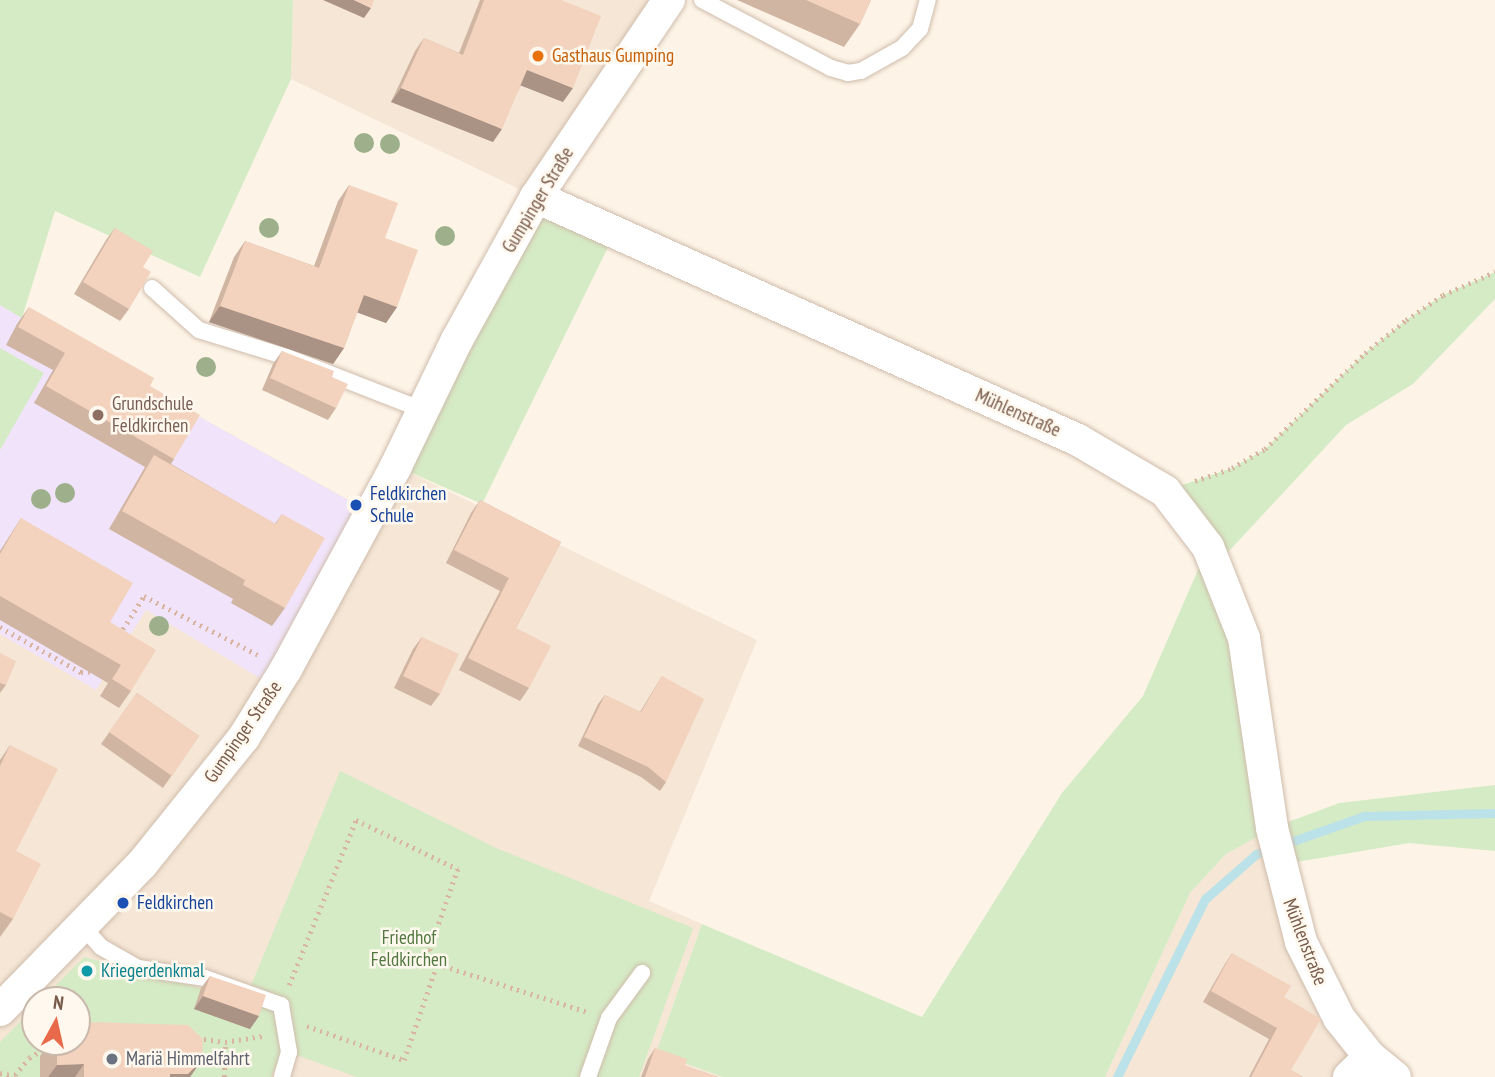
<!DOCTYPE html>
<html>
<head>
<meta charset="utf-8">
<style>
	body { margin:0 }
	#map { position:relative; width:1495px; height:1077px; overflow:hidden; background:#fdf4e7; font-family:"PT Sans Narrow",sans-serif }
	div>[style] { position:absolute }
	[style*='--x'] { left:calc(var(--x)*1px); top:calc(var(--y)*1px); width:calc(var(--w)*1px); rotate:calc(var(--a)*1deg) }
	.residential>* { inset:0; background:#f5e6d5 }
	.education>* { inset:0; background:#f1e4fa }
	.green>* { inset:0; background:#d5ebc5 }
	.stream>* { height:9px; margin:-4.5px; padding:0 4.5px; transform-origin:4.5px; border-radius:4.5px; background:#bbe2e8 }
	.path>* { height:4.5px; margin-top:-2.25px; transform-origin:0; background:repeating-linear-gradient(90deg,#d9b5a1 0 2px,transparent 0 7px) }
	.roads { filter:drop-shadow(0 0 2px #cfbcac) drop-shadow(0 0 2px #cfbcac) }
	.service>* { height:16px; margin:-8px; padding:0 8px; transform-origin:8px; border-radius:8px; background:#fff }
	.minor>* { height:32px; margin:-16px; padding:0 16px; transform-origin:16px; border-radius:16px; background:#fff }
	.trees>* { width:20px; height:20px; margin:-10px; border-radius:50%; background:#9eb08b }
	.wall>* { inset:0; background:#d1b5a3 }
	.shaded-wall>* { inset:0; background:#aa9385 }
	.building>* { inset:0; background:#f3d2be }
	.dots>* { width:19px; height:19px; translate:-50% -50%; box-sizing:border-box; border:4px solid #fff8ee; border-radius:50% }
	span { translate:-50% -50%; white-space:nowrap; text-align:center; line-height:1.15; -webkit-text-stroke:5px #fff8ee; paint-order:stroke }
	.food-label { font-size:19px; color:#c56008 }
	.left { translate:0 -50%; text-align:left }
	.street-label { font-size:19px; color:#785a4a }
	.education-label { font-size:19px; color:#785e54 }
	.transit-label { font-size:19px; color:#164399 }
	.park-label { font-size:19px; color:#51783f }
	.culture-label { font-size:19px; color:#0d838f }
	.worship-label { font-size:19px; color:#5b616d }
	.north { position:absolute; left:21px; top:986px; width:70px; height:70px; box-sizing:border-box; background:#fff8ee; border:2px solid #c9b9ac; border-radius:50%; rotate:8deg; font-size:19px; font-weight:700; line-height:28px; text-align:center; color:#785a4a }
	.north::after { content:''; display:block; margin:auto; width:24px; height:32px; background:#e96a4a; clip-path:polygon(50% 0,100% 100%,50% 72%,0 100%) }
</style>
</head>
<body>
<div id="map">
	<div class="residential">
		<i style="clip-path:polygon(293px 0,669px 0,536px 197px,291px 79px)"></i>
		<i style="clip-path:polygon(evenodd,0 305px,370px 512px,396px 466px,757px 640px,649px 901px,702px 924px,656px 1053px,723px 1077px,0 1077px,0 305px,35px 1000px,77px 1000px,77px 1042px,35px 1042px,35px 1000px)"></i>
		<i style="clip-path:polygon(1272px 828px,1301px 941px,1395px 1077px,1105px 1077px,1190px 893px,1226px 854px)"></i>
	</div>
	<div class="education">
		<i style="clip-path:polygon(0 305px,371px 513px,275px 687px,146px 610px,96px 690px,0 634px)"></i>
	</div>
	<div class="green">
		<i style="clip-path:polygon(0 0,293px 0,291px 79px,200px 277px,55px 211px,22px 318px,0 305px)"></i>
		<i style="clip-path:polygon(536px 197px,615px 233px,482px 504px,396px 466px)"></i>
		<i style="clip-path:polygon(1495px 272px,1495px 299px,1413px 384px,1346px 425px,1217px 564px,1272px 828px,1339px 803px,1495px 785px,1495px 851px,1409px 843px,1279px 865px,1271px 829px,1226px 854px,1190px 893px,1105px 1077px,723px 1077px,656px 1053px,702px 924px,922px 1017px,1062px 793px,1143px 696px,1208px 547px,1165px 491px,1232px 468px,1265px 449px,1365px 353px,1406px 320px,1443px 295px)"></i>
		<i style="clip-path:polygon(0 348px,44px 373px,0 450px)"></i>
		<i style="clip-path:polygon(340px 771px,496px 848px,693px 928px,639px 1077px,357px 1077px,283px 1050px,271px 1077px,0 1077px,0 1042px,35px 1007px,35px 1042px,77px 1042px,77px 1000px,41px 1000px,84px 957px,245px 1000px)"></i>
	</div>
	<div class="stream">
		<i style="--x:1117;--y:1077;--w:199;--a:-63.7"></i>
		<i style="--x:1205;--y:899;--w:68;--a:-41.4"></i>
		<i style="--x:1256;--y:854;--w:114;--a:-19.4"></i>
		<i style="--x:1364;--y:816;--w:131;--a:-1.3"></i>
	</div>
	<div class="path">
		<i style="--x:1195;--y:481;--w:39;--a:-19"></i>
		<i style="--x:1232;--y:468;--w:38;--a:-30"></i>
		<i style="--x:1265;--y:449;--w:139;--a:-43.8"></i>
		<i style="--x:1365;--y:353;--w:53;--a:-38.8"></i>
		<i style="--x:1406;--y:320;--w:45;--a:-34"></i>
		<i style="--x:1443;--y:295;--w:57;--a:-23.9"></i>
		<i style="--x:0;--y:627;--w:93;--a:29.1"></i>
		<i style="--x:81;--y:672;--w:14;--a:-4"></i>
		<i style="--x:119;--y:635;--w:46;--a:-57.3"></i>
		<i style="--x:144;--y:596;--w:131;--a:27.3"></i>
		<i style="--x:289;--y:985;--w:178;--a:-67.9"></i>
		<i style="--x:356;--y:820;--w:113;--a:25.7"></i>
		<i style="--x:458;--y:869;--w:85;--a:109.3"></i>
		<i style="--x:430;--y:949;--w:17;--a:65"></i>
		<i style="--x:307;--y:1026;--w:103;--a:19.3"></i>
		<i style="--x:404;--y:1060;--w:102;--a:-71"></i>
		<i style="--x:437;--y:964;--w:158;--a:17.6"></i>
		<i style="--x:197;--y:1038;--w:28;--a:8"></i>
		<i style="--x:0;--y:1073;--w:16;--a:11"></i>
		<i style="--x:15;--y:1075;--w:22;--a:-51"></i>
		<i style="--x:29;--y:1058;--w:31;--a:-32"></i>
		<i style="--x:224;--y:1077;--w:35;--a:-88"></i>
		<i style="--x:225;--y:1042;--w:38;--a:-9"></i>
	</div>
	<div class="roads">
		<div class="service">
			<i style="--x:702;--y:0;--w:146;--a:27.8"></i>
			<i style="--x:831;--y:68;--w:18;--a:16"></i>
			<i style="--x:848;--y:73;--w:13;--a:-9"></i>
			<i style="--x:861;--y:71;--w:47;--a:-29.3"></i>
			<i style="--x:902;--y:48;--w:26;--a:-47"></i>
			<i style="--x:920;--y:29;--w:30;--a:-75"></i>
			<i style="--x:152;--y:288;--w:63;--a:41.8"></i>
			<i style="--x:199;--y:330;--w:92;--a:17.1"></i>
			<i style="--x:287;--y:357;--w:146;--a:21.3"></i>
			<i style="--x:84;--y:928;--w:25;--a:48"></i>
			<i style="--x:101;--y:947;--w:43;--a:29.6"></i>
			<i style="--x:138;--y:968;--w:68;--a:8.5"></i>
			<i style="--x:205;--y:978;--w:81;--a:19.6"></i>
			<i style="--x:281;--y:1005;--w:48;--a:80.3"></i>
			<i style="--x:289;--y:1052;--w:26;--a:106"></i>
			<i style="--x:588;--y:1077;--w:63;--a:-70.4"></i>
			<i style="--x:609;--y:1018;--w:56;--a:-53.7"></i>
		</div>
		<div class="minor">
			<i style="--x:536;--y:197;--w:594;--a:24.15"></i>
			<i style="--x:1078;--y:440;--w:101;--a:30.4"></i>
			<i style="--x:1165;--y:491;--w:71;--a:52.5"></i>
			<i style="--x:1208;--y:547;--w:98;--a:68.4"></i>
			<i style="--x:1244;--y:638;--w:192;--a:81.6"></i>
			<i style="--x:1272;--y:828;--w:118;--a:75.7"></i>
			<i style="--x:1301;--y:942;--w:85;--a:63.4"></i>
			<i style="--x:1339;--y:1018;--w:50;--a:51.5"></i>
			<i style="--x:1370;--y:1057;--w:32;--a:39"></i>
			<i style="--x:0;--y:1010;--w:204;--a:-45.8"></i>
			<i style="--x:142;--y:864;--w:163;--a:-51.2"></i>
			<i style="--x:244;--y:737;--w:80;--a:-58.3"></i>
			<i style="--x:286;--y:669;--w:231;--a:-61.5"></i>
			<i style="--x:396;--y:466;--w:140;--a:-64.2"></i>
			<i style="--x:457;--y:340;--w:163;--a:-61.1"></i>
			<i style="--x:536;--y:197;--w:238;--a:-56"></i>
			<i style="--x:1349;--y:1077;--w:29;--a:-44"></i>
		</div>
	</div>
	<div class="trees">
		<i style="left:364px;top:143px"></i>
		<i style="left:390px;top:144px"></i>
		<i style="left:269px;top:228px"></i>
		<i style="left:445px;top:236px"></i>
		<i style="left:206px;top:367px"></i>
		<i style="left:65px;top:493px"></i>
		<i style="left:41px;top:499px"></i>
		<i style="left:159px;top:626px"></i>
	</div>
	<div class="wall">
		<i style="clip-path:polygon(480px 0,561px 0,563px 102px,521px 85px,493px 142px,391px 102px,415px 51px,424px 38px,459px 53px)"></i>
		<i style="clip-path:polygon(737px 0,871px 0,860px 24px,844px 47px)"></i>
		<i style="clip-path:polygon(349px 185px,385px 238px,397px 307px,386px 323px,357px 312px,344px 348px,333px 364px,209px 322px,234px 257px,245px 241px,314px 266px,338px 201px)"></i>
		<i style="clip-path:polygon(115px 228px,143px 267px,129px 309px,120px 321px,74px 294px,106px 240px)"></i>
		<i style="clip-path:polygon(29px 307px,174px 459px,171px 464px,275px 524px,282px 514px,285px 608px,272px 626px,231px 603px,233px 599px,109px 529px,145px 467px,34px 403px,53px 370px,6px 345px,17px 324px)"></i>
		<i style="clip-path:polygon(282px 351px,332px 377px,336px 408px,328px 420px,262px 390px,273px 364px)"></i>
		<i style="clip-path:polygon(480px 500px,561px 542px,516px 628px,529px 688px,520px 701px,459px 670px,500px 591px,446px 563px,471px 513px)"></i>
		<i style="clip-path:polygon(21px 518px,110px 622px,131px 691px,119px 708px,100px 696px,108px 683px,0 620px,0 551px)"></i>
		<i style="clip-path:polygon(422px 637px,440px 694px,431px 706px,394px 688px,413px 649px)"></i>
		<i style="clip-path:polygon(0 653px,6px 685px,0 693px)"></i>
		<i style="clip-path:polygon(662px 676px,666px 782px,660px 791px,641px 777px,578px 746px,598px 704px,605px 695px,640px 712px)"></i>
		<i style="clip-path:polygon(137px 693px,199px 736px,163px 788px,101px 744px)"></i>
		<i style="clip-path:polygon(10px 745px,16px 851px,13px 919px,0 937px,0 760px)"></i>
		<i style="clip-path:polygon(1232px 953px,1284px 997px,1291px 1070px,1303px 1077px,1249px 1077px,1269px 1039px,1203px 1002px,1225px 964px)"></i>
		<i style="clip-path:polygon(210px 976px,259px 1016px,250px 1029px,194px 1009px,201px 988px)"></i>
		<i style="clip-path:polygon(84px 1022px,202px 1060px,190px 1077px,40px 1077px,40px 1056px,50px 1042px,77px 1042px,77px 1031px)"></i>
		<i style="clip-path:polygon(655px 1048px,685px 1066px,718px 1077px,641px 1077px,648px 1059px)"></i>
	</div>
	<div class="shaded-wall">
		<i style="clip-path:polygon(323px 0,354px 0,371px 8px,364px 18px)"></i>
		<i style="clip-path:polygon(527px 70px,573px 88px,563px 102px,517px 84px)"></i>
		<i style="clip-path:polygon(401px 88px,502px 129px,493px 142px,391px 102px)"></i>
		<i style="clip-path:polygon(364px 295px,397px 307px,386px 323px,353px 311px)"></i>
		<i style="clip-path:polygon(220px 306px,344px 348px,333px 364px,209px 322px)"></i>
		<i style="clip-path:polygon(203px 996px,259px 1016px,250px 1029px,194px 1009px)"></i>
		<i style="clip-path:polygon(202px 1060px,190px 1077px,168px 1077px,170px 1074px)"></i>
		<i style="clip-path:polygon(84px 1064px,75px 1077px,48px 1077px,57px 1065px)"></i>
	</div>
	<div class="building">
		<i style="clip-path:polygon(354px 0,374px 0,371px 8px)"></i>
		<i style="clip-path:polygon(484px 0,561px 0,601px 16px,573px 88px,527px 70px,502px 129px,401px 88px,424px 38px,463px 55px)"></i>
		<i style="clip-path:polygon(806px 0,871px 0,860px 24px)"></i>
		<i style="clip-path:polygon(349px 185px,398px 203px,385px 238px,418px 250px,397px 307px,364px 295px,344px 348px,220px 306px,245px 241px,319px 268px)"></i>
		<i style="clip-path:polygon(115px 228px,153px 251px,143px 267px,151px 272px,129px 309px,83px 282px)"></i>
		<i style="clip-path:polygon(29px 307px,154px 378px,150px 386px,200px 415px,174px 459px,46px 386px,65px 353px,18px 327px)"></i>
		<i style="clip-path:polygon(282px 351px,334px 371px,332px 377px,348px 384px,336px 408px,270px 378px)"></i>
		<i style="clip-path:polygon(154px 455px,276px 524px,282px 514px,325px 538px,285px 608px,243px 585px,245px 580px,122px 511px)"></i>
		<i style="clip-path:polygon(480px 500px,561px 542px,516px 628px,551px 646px,529px 688px,468px 658px,509px 578px,454px 550px)"></i>
		<i style="clip-path:polygon(21px 518px,133px 583px,110px 622px,156px 650px,131px 691px,112px 679px,121px 665px,0 596px,0 554px)"></i>
		<i style="clip-path:polygon(422px 637px,459px 654px,440px 694px,403px 676px)"></i>
		<i style="clip-path:polygon(0 653px,16px 661px,6px 685px,0 683px)"></i>
		<i style="clip-path:polygon(662px 676px,704px 699px,666px 782px,648px 767px,584px 737px,605px 695px,641px 712px)"></i>
		<i style="clip-path:polygon(137px 693px,199px 736px,172px 776px,109px 732px)"></i>
		<i style="clip-path:polygon(10px 745px,58px 769px,16px 851px,41px 864px,13px 919px,0 912px,0 766px)"></i>
		<i style="clip-path:polygon(1232px 953px,1291px 986px,1284px 997px,1321px 1019px,1291px 1070px,1303px 1077px,1251px 1077px,1277px 1028px,1211px 991px)"></i>
		<i style="clip-path:polygon(210px 976px,266px 995px,259px 1016px,203px 996px)"></i>
		<i style="clip-path:polygon(84px 1022px,188px 1025px,203px 1039px,202px 1060px,188px 1074px,170px 1074px,170px 1077px,84px 1077px,84px 1064px,57px 1065px,57px 1042px,77px 1042px,77px 1033px,84px 1033px)"></i>
		<i style="clip-path:polygon(655px 1048px,687px 1059px,685px 1066px,718px 1077px,645px 1077px)"></i>
	</div>
	<div class="dots">
		<i style="left:538px;top:56px;background:#e8710a"></i>
		<i style="left:98px;top:415px;background:#8d6e63"></i>
		<i style="left:356px;top:505px;background:#1a4fb4"></i>
		<i style="left:123px;top:903px;background:#1a4fb4"></i>
		<i style="left:87px;top:971px;background:#0f9aa8"></i>
		<i style="left:112px;top:1059px;background:#6b7280"></i>
	</div>
	<div class="food-label">
		<span class="left" style="left:552px;top:56px">Gasthaus Gumping</span>
	</div>
	<div class="street-label">
		<span style="left:538px;top:200px;rotate:-59deg">Gumpinger Straße</span>
		<span style="left:1018px;top:413px;rotate:24deg">Mühlenstraße</span>
		<span style="left:243px;top:732px;rotate:-55deg">Gumpinger Straße</span>
		<span style="left:1305px;top:942px;rotate:69deg">Mühlenstraße</span>
	</div>
	<div class="education-label">
		<span class="left" style="left:112px;top:415px">Grundschule<br>Feldkirchen</span>
	</div>
	<div class="transit-label">
		<span class="left" style="left:370px;top:505px">Feldkirchen<br>Schule</span>
		<span class="left" style="left:137px;top:903px">Feldkirchen</span>
	</div>
	<div class="park-label">
		<span style="left:409px;top:949px">Friedhof<br>Feldkirchen</span>
	</div>
	<div class="culture-label">
		<span class="left" style="left:101px;top:971px">Kriegerdenkmal</span>
	</div>
	<div class="worship-label">
		<span class="left" style="left:126px;top:1059px">Mariä Himmelfahrt</span>
	</div>
	<div class="north">N</div>
</div>
</body>
</html>
